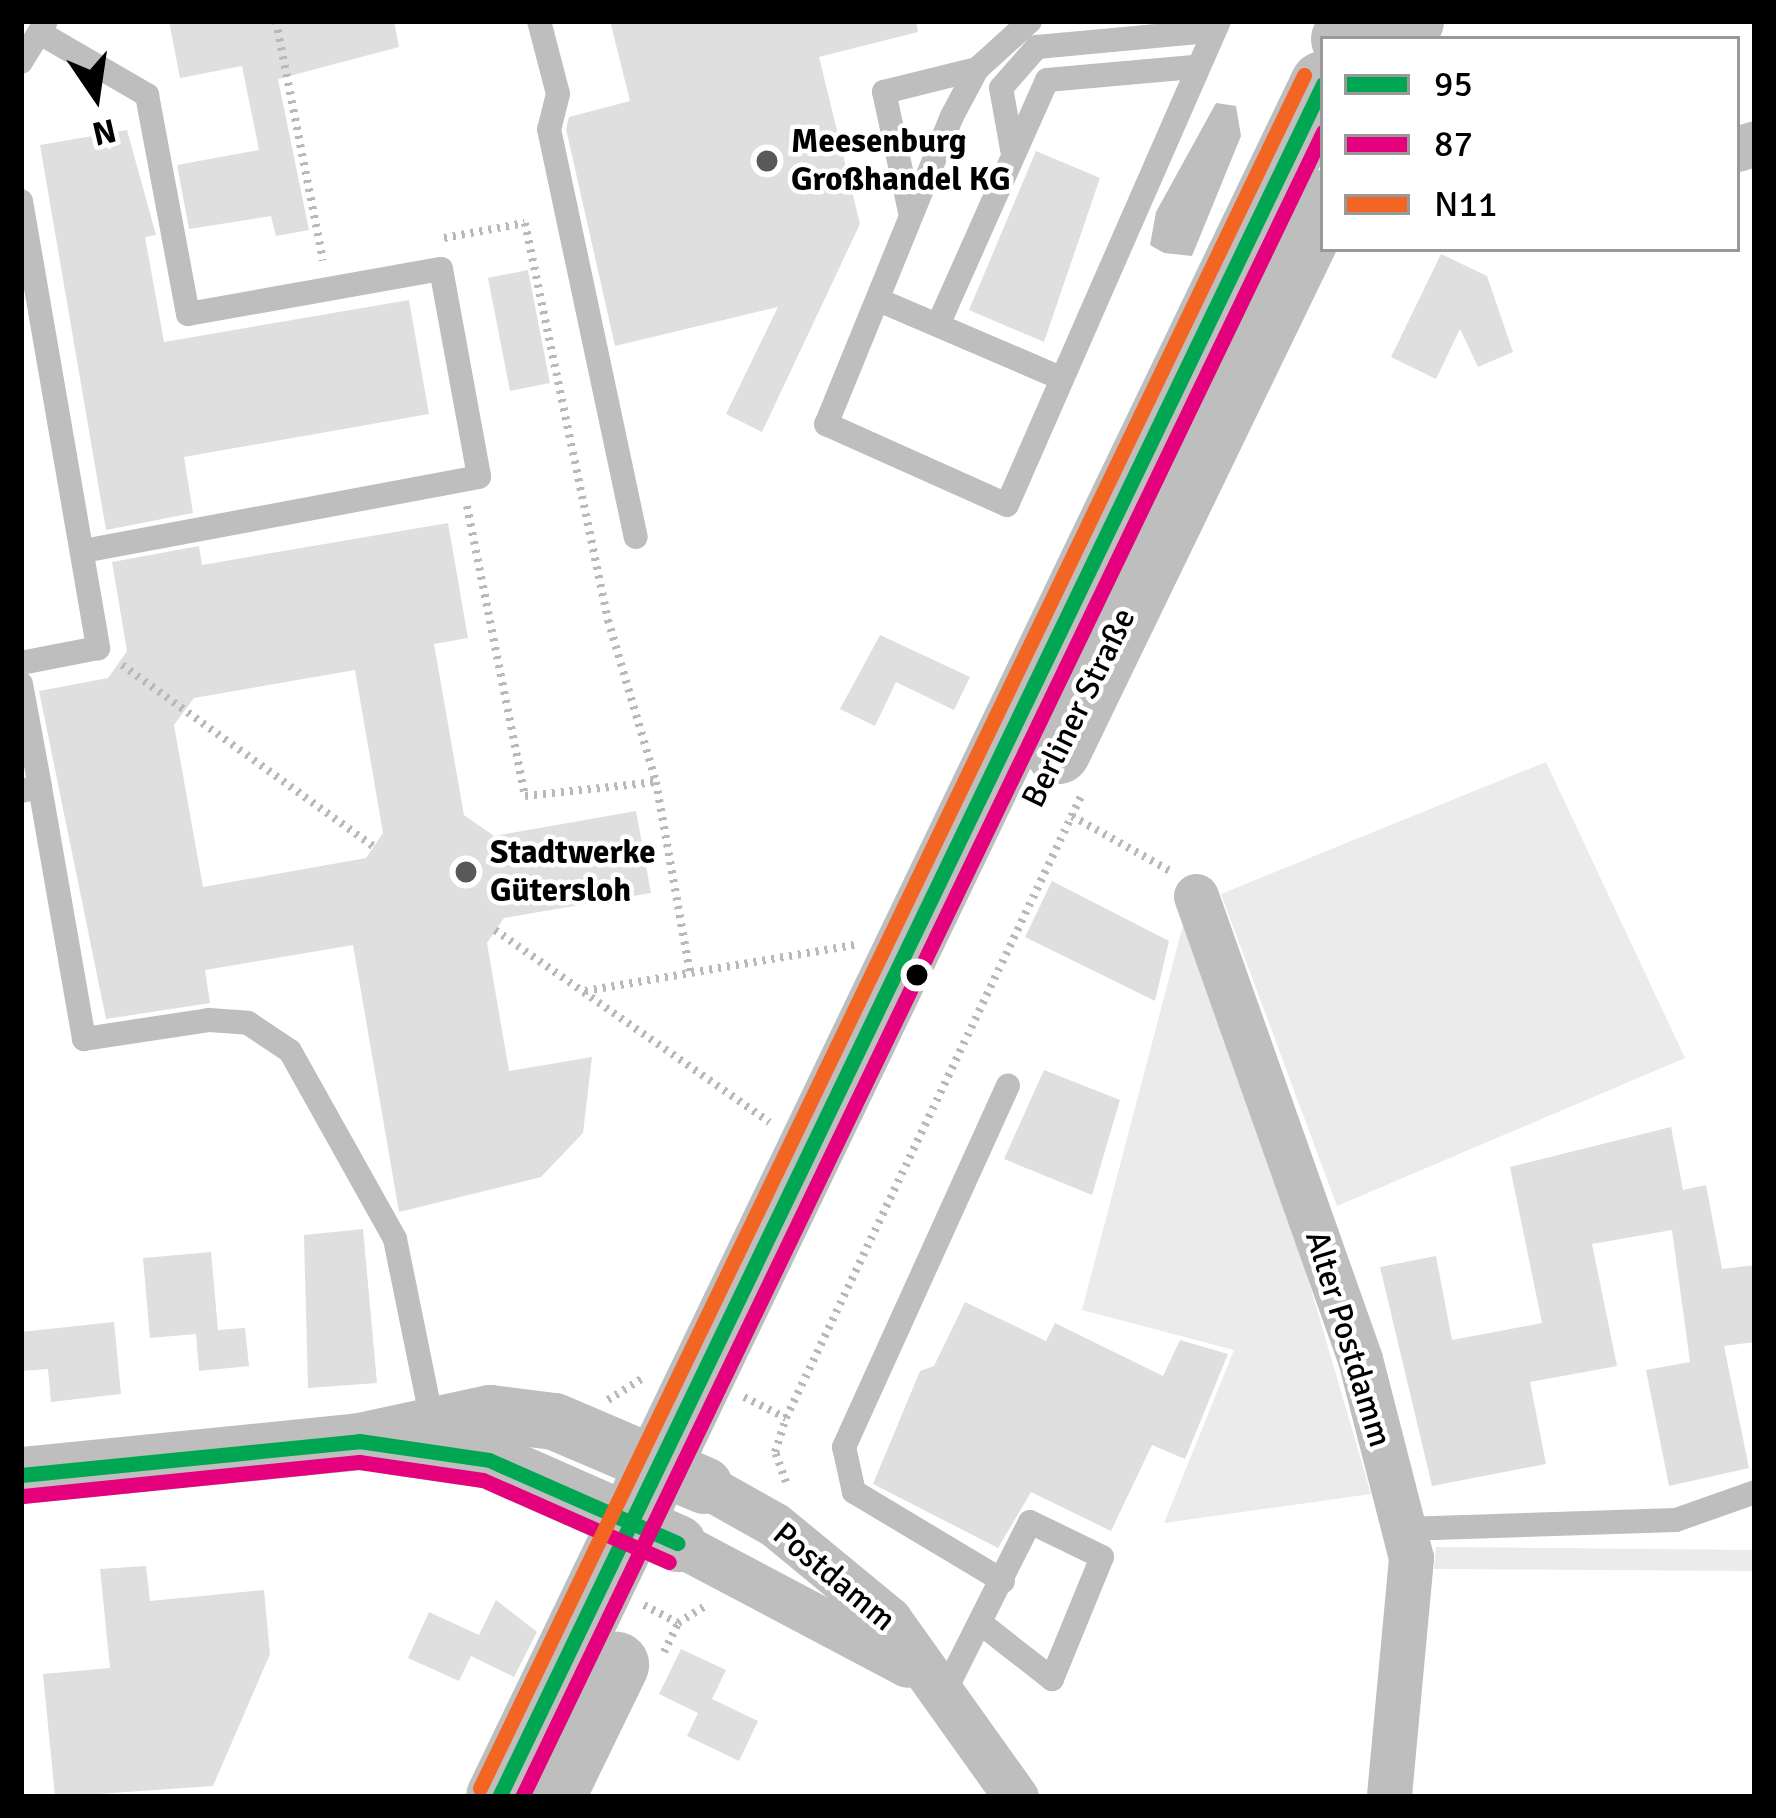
<!DOCTYPE html>
<html>
<head>
<meta charset="utf-8">
<style>
	body { margin:0 }
	#map { position:relative; width:1776px; height:1818px; overflow:hidden; background:#fff; font-family:Signika,sans-serif }
	div>[style] { position:absolute }
	[style*='--x'] { left:calc(var(--x)*1px); top:calc(var(--y)*1px); width:calc(var(--w)*1px); rotate:calc(var(--a)*1deg) }
	.green>* { inset:0; background:#ebebeb }
	.water>* { inset:0; background:#bebebe }
	.building>* { inset:0; background:#dfdfdf }
	.path>* { height:8px; margin-top:-4px; transform-origin:0; background:repeating-linear-gradient(90deg,#b9b9b9 0 3px,transparent 0 9px) }
	.service>* { height:24px; margin:-12px; padding:0 12px; transform-origin:12px; border-radius:12px; background:#bebebe }
	.minor>* { height:45px; margin:-22.5px; padding:0 22.5px; transform-origin:22.5px; border-radius:22.5px; background:#bebebe }
	.tertiary>* { height:57px; margin:-28.5px; padding:0 28.5px; transform-origin:28.5px; border-radius:28.5px; background:#bebebe }
	.primary>* { height:66px; margin:-33px; padding:0 33px; transform-origin:33px; border-radius:33px; background:#bebebe }
	.bus-1>* { height:15px; margin:-7.5px; padding:0 7.5px; transform-origin:7.5px; border-radius:7.5px; background:#00a651 }
	.bus-2>* { height:15px; margin:-7.5px; padding:0 7.5px; transform-origin:7.5px; border-radius:7.5px; background:#e5007d }
	.bus-3>* { height:15px; margin:-7.5px; padding:0 7.5px; transform-origin:7.5px; border-radius:7.5px; background:#f26522 }
	.dots>* { width:33px; height:33px; translate:-50% -50%; box-sizing:border-box; border:6px solid #fff; border-radius:50% }
	span { translate:-50% -50%; white-space:nowrap; text-align:center; line-height:1.15; -webkit-text-stroke:9px #fff; paint-order:stroke }
	.poi-label { font-size:33px; color:#000; font-weight:700 }
	.left { translate:0 -50%; text-align:left }
	.street-label { font-size:33px; color:#000 }
	.frame { position:absolute; inset:0; border:24px solid #000; pointer-events:none }
	.legend { position:absolute; left:1320px; top:36px; width:420px; height:216px; box-sizing:border-box; background:#fff; border:3px solid #999; margin:0; padding:15px 21px; list-style:none; font-size:36px; color:#000 }
	.legend li { display:flex; align-items:center; gap:24px; height:60px }
	.legend b { width:60px; border:3px solid #999 }
	.north { position:absolute; left:36px; top:36px; width:120px; height:120px; -webkit-text-stroke:9px #fff; paint-order:stroke; rotate:167deg; font-size:33px; font-weight:700; line-height:48px; text-align:center; color:#000 }
	.north::after { content:''; display:block; margin:auto; width:42px; height:54px; background:#000; clip-path:polygon(50% 0,100% 100%,50% 72%,0 100%) }
</style>
</head>
<body>
<div id="map">
	<div class="green">
		<i style="clip-path:polygon(1546px 762px,1685px 1058px,1337px 1206px,1221px 894px)"></i>
		<i style="clip-path:polygon(1184px 921px,1292px 1224px,1371px 1494px,1164px 1523px,1234px 1350px,1082px 1310px)"></i>
		<i style="clip-path:polygon(1436px 1547px,1755px 1550px,1755px 1571px,1434px 1569px)"></i>
	</div>
	<div class="water">
		<i style="clip-path:polygon(1216px 103px,1236px 106px,1241px 136px,1192px 256px,1164px 253px,1150px 245px,1156px 212px)"></i>
	</div>
	<div class="building">
		<i style="clip-path:polygon(169px 21px,394px 21px,399px 47px,278px 79px,309px 230px,276px 236px,271px 216px,189px 229px,177px 165px,259px 150px,242px 66px,180px 78px)"></i>
		<i style="clip-path:polygon(610px 21px,916px 21px,918px 32px,819px 57px,860px 224px,762px 432px,726px 414px,778px 307px,615px 346px,566px 129px,569px 117px,630px 101px)"></i>
		<i style="clip-path:polygon(127px 130px,156px 235px,145px 237px,164px 342px,409px 300px,429px 414px,184px 457px,193px 513px,106px 530px,40px 145px)"></i>
		<i style="clip-path:polygon(1036px 151px,1100px 178px,1044px 342px,969px 310px)"></i>
		<i style="clip-path:polygon(1441px 254px,1487px 276px,1513px 352px,1478px 367px,1460px 329px,1436px 379px,1391px 357px)"></i>
		<i style="clip-path:polygon(528px 270px,550px 383px,510px 391px,488px 278px)"></i>
		<i style="clip-path:polygon(evenodd,448px 523px,468px 638px,434px 644px,464px 815px,494px 836px,636px 811px,651px 893px,504px 918px,487px 943px,509px 1071px,592px 1057px,583px 1133px,541px 1177px,399px 1212px,353px 945px,205px 970px,210px 1003px,106px 1019px,39px 691px,108px 678px,127px 651px,112px 562px,199px 546px,202px 565px,448px 523px,355px 670px,383px 833px,366px 858px,203px 887px,174px 725px,194px 698px,355px 670px)"></i>
		<i style="clip-path:polygon(880px 635px,970px 677px,954px 710px,896px 682px,875px 726px,840px 709px)"></i>
		<i style="clip-path:polygon(1052px 881px,1169px 941px,1155px 1001px,1025px 937px)"></i>
		<i style="clip-path:polygon(1044px 1070px,1120px 1100px,1092px 1195px,1004px 1159px)"></i>
		<i style="clip-path:polygon(1671px 1127px,1683px 1190px,1706px 1185px,1722px 1269px,1755px 1265px,1755px 1342px,1724px 1346px,1749px 1468px,1669px 1486px,1646px 1370px,1690px 1362px,1672px 1230px,1592px 1244px,1617px 1366px,1530px 1382px,1546px 1464px,1432px 1486px,1380px 1267px,1436px 1256px,1452px 1340px,1542px 1323px,1510px 1167px)"></i>
		<i style="clip-path:polygon(363px 1229px,377px 1383px,308px 1388px,304px 1235px)"></i>
		<i style="clip-path:polygon(211px 1252px,218px 1330px,245px 1328px,249px 1366px,199px 1371px,196px 1334px,150px 1338px,143px 1258px)"></i>
		<i style="clip-path:polygon(965px 1302px,1046px 1341px,1055px 1323px,1163px 1376px,1180px 1340px,1228px 1354px,1185px 1459px,1152px 1445px,1111px 1531px,1031px 1492px,998px 1548px,873px 1484px,920px 1371px,934px 1366px)"></i>
		<i style="clip-path:polygon(114px 1322px,121px 1394px,51px 1402px,48px 1369px,21px 1371px,21px 1332px)"></i>
		<i style="clip-path:polygon(146px 1566px,150px 1601px,264px 1590px,270px 1654px,213px 1786px,55px 1797px,43px 1674px,110px 1668px,100px 1569px)"></i>
		<i style="clip-path:polygon(496px 1600px,537px 1632px,514px 1677px,471px 1656px,459px 1681px,408px 1658px,429px 1612px,479px 1635px)"></i>
		<i style="clip-path:polygon(681px 1649px,726px 1670px,712px 1699px,758px 1721px,739px 1761px,687px 1736px,698px 1713px,659px 1694px)"></i>
	</div>
	<div class="path">
		<i style="--x:276;--y:21;--w:244;--a:78.9"></i>
		<i style="--x:444;--y:238;--w:82;--a:-10.5"></i>
		<i style="--x:525;--y:223;--w:406;--a:78.2"></i>
		<i style="--x:608;--y:620;--w:169;--a:73.5"></i>
		<i style="--x:656;--y:782;--w:194;--a:79.9"></i>
		<i style="--x:467;--y:506;--w:296;--a:78.7"></i>
		<i style="--x:525;--y:796;--w:132;--a:-6.1"></i>
		<i style="--x:122;--y:665;--w:311;--a:35.8"></i>
		<i style="--x:1072;--y:816;--w:112;--a:29.3"></i>
		<i style="--x:495;--y:930;--w:335;--a:35"></i>
		<i style="--x:585;--y:991;--w:273;--a:-9.7"></i>
		<i style="--x:744;--y:1397;--w:47;--a:26.6"></i>
		<i style="--x:608;--y:1400;--w:41;--a:-32.2"></i>
		<i style="--x:786;--y:1482;--w:32;--a:-110"></i>
		<i style="--x:775;--y:1452;--w:36;--a:-72"></i>
		<i style="--x:786;--y:1418;--w:691;--a:-64.62"></i>
		<i style="--x:644;--y:1605;--w:38;--a:28"></i>
		<i style="--x:678;--y:1623;--w:36;--a:-32"></i>
		<i style="--x:664;--y:1652;--w:32;--a:-64"></i>
	</div>
	<div class="service">
		<i style="--x:539;--y:21;--w:75;--a:75.4"></i>
		<i style="--x:558;--y:94;--w:36;--a:104"></i>
		<i style="--x:549;--y:129;--w:417;--a:78"></i>
		<i style="--x:1030;--y:21;--w:72;--a:137.8"></i>
		<i style="--x:977;--y:69;--w:53;--a:118"></i>
		<i style="--x:952;--y:116;--w:333;--a:112.2"></i>
		<i style="--x:826;--y:424;--w:198;--a:24.1"></i>
		<i style="--x:1007;--y:505;--w:528;--a:-66.35"></i>
		<i style="--x:40;--y:33;--w:124;--a:30.1"></i>
		<i style="--x:147;--y:95;--w:223;--a:79.4"></i>
		<i style="--x:188;--y:314;--w:257;--a:-10.1"></i>
		<i style="--x:441;--y:269;--w:211;--a:79.6"></i>
		<i style="--x:479;--y:477;--w:404;--a:169.4"></i>
		<i style="--x:21;--y:62;--w:46;--a:-58.4"></i>
		<i style="--x:1012;--y:149;--w:62;--a:-100.2"></i>
		<i style="--x:1001;--y:88;--w:55;--a:-48.7"></i>
		<i style="--x:1037;--y:47;--w:175;--a:-5.3"></i>
		<i style="--x:21;--y:201;--w:454;--a:80.2"></i>
		<i style="--x:98;--y:648;--w:78;--a:169"></i>
		<i style="--x:910;--y:212;--w:123;--a:-102.2"></i>
		<i style="--x:884;--y:92;--w:96;--a:-13.9"></i>
		<i style="--x:881;--y:301;--w:196;--a:23.2"></i>
		<i style="--x:938;--y:325;--w:268;--a:-66"></i>
		<i style="--x:1047;--y:80;--w:147;--a:-5.1"></i>
		<i style="--x:21;--y:684;--w:105;--a:79.5"></i>
		<i style="--x:21;--y:791;--w:19;--a:-12"></i>
		<i style="--x:40;--y:787;--w:256;--a:80.1"></i>
		<i style="--x:84;--y:1039;--w:126;--a:-8.6"></i>
		<i style="--x:209;--y:1020;--w:39;--a:4"></i>
		<i style="--x:248;--y:1023;--w:50;--a:33.7"></i>
		<i style="--x:290;--y:1051;--w:215;--a:60.8"></i>
		<i style="--x:395;--y:1239;--w:191;--a:78.5"></i>
		<i style="--x:1403;--y:1529;--w:273;--a:-1.9"></i>
		<i style="--x:1676;--y:1520;--w:84;--a:-19.5"></i>
		<i style="--x:1003;--y:1581;--w:174;--a:-149.1"></i>
		<i style="--x:854;--y:1492;--w:46;--a:-102.5"></i>
		<i style="--x:844;--y:1447;--w:397;--a:-65.6"></i>
		<i style="--x:945;--y:1691;--w:189;--a:-63.3"></i>
		<i style="--x:1030;--y:1522;--w:80;--a:25.9"></i>
		<i style="--x:1102;--y:1557;--w:132;--a:112.3"></i>
		<i style="--x:1052;--y:1679;--w:88;--a:-142"></i>
	</div>
	<div class="minor">
		<i style="--x:1737;--y:149;--w:19;--a:-18"></i>
		<i style="--x:1196;--y:896;--w:491;--a:70.5"></i>
		<i style="--x:1360;--y:1359;--w:205;--a:75.6"></i>
		<i style="--x:1411;--y:1558;--w:240;--a:95.3"></i>
		<i style="--x:704;--y:1485;--w:81;--a:29.4"></i>
		<i style="--x:775;--y:1525;--w:148;--a:39.5"></i>
		<i style="--x:889;--y:1619;--w:219;--a:54.5"></i>
		<i style="--x:677;--y:1543;--w:260;--a:27.9"></i>
	</div>
	<div class="tertiary">
		<i style="--x:388;--y:1445;--w:102;--a:8.4"></i>
		<i style="--x:489;--y:1460;--w:206;--a:23.8"></i>
		<i style="--x:21;--y:1475;--w:340;--a:-5.7"></i>
		<i style="--x:359;--y:1441;--w:134;--a:-12.1"></i>
		<i style="--x:490;--y:1413;--w:64;--a:7.1"></i>
		<i style="--x:554;--y:1421;--w:163;--a:23.1"></i>
	</div>
	<div class="primary">
		<i style="--x:1344;--y:39;--w:20;--a:-63"></i>
		<i style="--x:1402;--y:39;--w:20;--a:-63"></i>
		<i style="--x:1058;--y:751;--w:609;--a:-64.19"></i>
		<i style="--x:499;--y:1797;--w:1901;--a:-64.31"></i>
		<i style="--x:552;--y:1797;--w:147;--a:-64.1"></i>
	</div>
	<div class="bus-1">
		<i style="--x:21;--y:1475;--w:340;--a:-5.7"></i>
		<i style="--x:359;--y:1441;--w:131;--a:8.3"></i>
		<i style="--x:489;--y:1460;--w:206;--a:23.8"></i>
		<i style="--x:499;--y:1797;--w:1901;--a:-64.31"></i>
	</div>
	<div class="bus-2">
		<i style="--x:23;--y:1496;--w:338;--a:-5.8"></i>
		<i style="--x:359;--y:1462;--w:125;--a:8.3"></i>
		<i style="--x:483;--y:1480;--w:203;--a:23.8"></i>
		<i style="--x:522;--y:1797;--w:1848;--a:-64.31"></i>
	</div>
	<div class="bus-3">
		<i style="--x:480;--y:1788;--w:1901;--a:-64.31"></i>
	</div>
	<div class="dots">
		<i style="left:767px;top:161px;background:#595959"></i>
		<i style="left:466px;top:872px;background:#595959"></i>
		<i style="left:917px;top:975px;background:#000"></i>
	</div>
	<div class="poi-label">
		<span class="left" style="left:791px;top:161px">Meesenburg<br>Großhandel KG</span>
		<span class="left" style="left:490px;top:872px">Stadtwerke<br>Gütersloh</span>
	</div>
	<div class="street-label">
		<span style="left:1079px;top:708px;rotate:-64deg">Berliner Straße</span>
		<span style="left:1348px;top:1339px;rotate:73deg">Alter Postdamm</span>
		<span style="left:834px;top:1577px;rotate:40deg">Postdamm</span>
	</div>
	<div class="frame"></div>
	<ul class="legend">
	<li><b style="height:15px;background:#00a651"></b>95</li>
	<li><b style="height:15px;background:#e5007d"></b>87</li>
	<li><b style="height:15px;background:#f26522"></b>N11</li>
	</ul>
	<div class="north">N</div>
</div>
</body>
</html>
